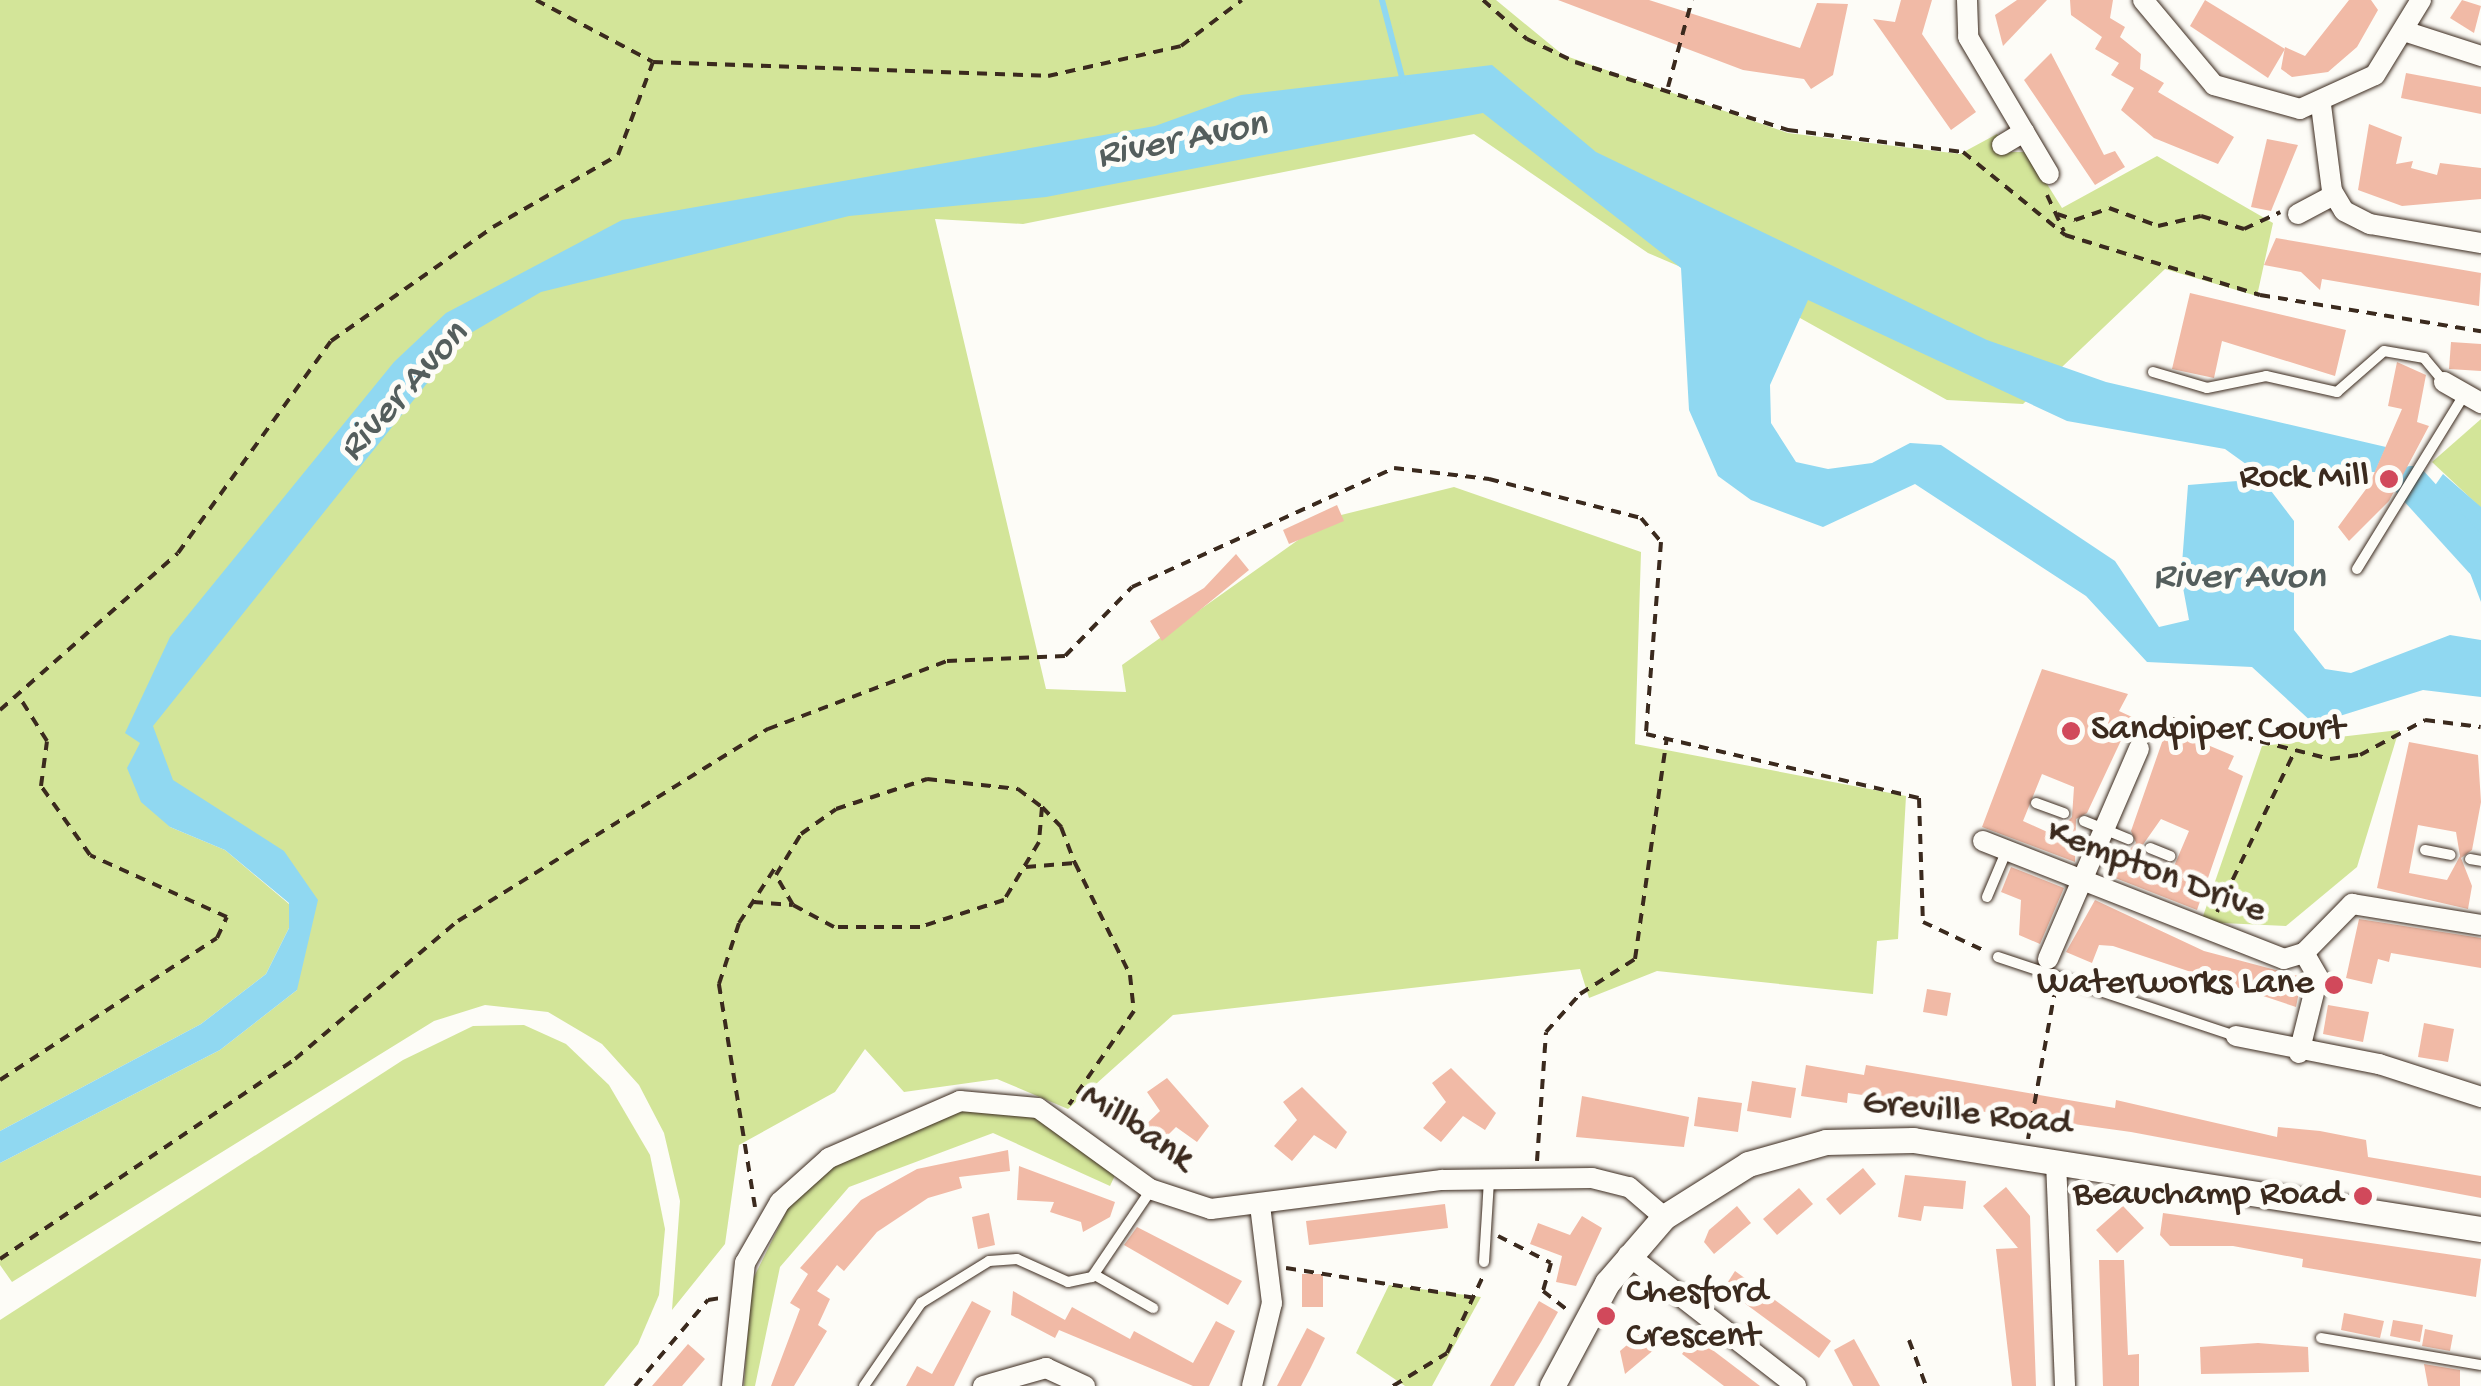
<!DOCTYPE html>
<html>
<head>
<meta charset="utf-8">
<style>
	body { margin:0 }
	#map { position:relative; width:2481px; height:1386px; overflow:hidden; background:#fdfcf7; font-family:"Gochi Hand",sans-serif }
	div>[style] { position:absolute }
	[style*='--x'] { left:calc(var(--x)*1px); top:calc(var(--y)*1px); width:calc(var(--w)*1px); rotate:calc(var(--a)*1deg) }
	.green>* { inset:0; background:#d3e599 }
	.water>* { inset:0; background:#90d8f1 }
	.stream>* { height:6px; margin:-3px; padding:0 3px; transform-origin:3px; border-radius:3px; background:#90d8f1 }
	.river>* { height:35px; margin:-17.5px; padding:0 17.5px; transform-origin:17.5px; border-radius:17.5px; background:#90d8f1 }
	.building>* { inset:0; background:#f1baa6 }
	.path>* { height:4px; margin-top:-2px; transform-origin:0; background:repeating-linear-gradient(90deg,#3b2a1e 0 10px,transparent 0 18px) }
	.roads { filter:drop-shadow(0 0 2px #3b2a1e) drop-shadow(0 0 2px #3b2a1e) }
	.service>* { height:10px; margin:-5px; padding:0 5px; transform-origin:5px; border-radius:5px; background:#fdfcf7 }
	.minor>* { height:20px; margin:-10px; padding:0 10px; transform-origin:10px; border-radius:10px; background:#fdfcf7 }
	.tertiary>* { height:25px; margin:-12.5px; padding:0 12.5px; transform-origin:12.5px; border-radius:12.5px; background:#fdfcf7 }
	.dots>* { width:28px; height:28px; translate:-50% -50%; box-sizing:border-box; border:5px solid #fdfcf7; border-radius:50% }
	span { translate:-50% -50%; white-space:nowrap; text-align:center; line-height:1.15; -webkit-text-stroke:10px #fdfcf7; paint-order:stroke }
	.poi-label { font-size:38px; color:#3b2a1e }
	.right { translate:-100% -50%; text-align:right }
	.left { translate:0 -50%; text-align:left }
	.street-label { font-size:38px; color:#3b2a1e }
	.water-label { font-size:40px; color:#545e5d; font-style:italic }
</style>
</head>
<body>
<div id="map">
	<div class="green">
		<i style="clip-path:polygon(0 0,1496px 0,1563px 55px,1788px 133px,1960px 154px,1997px 134px,2007px 152px,2027px 152px,2062px 208px,2157px 156px,2273px 223px,2257px 296px,2165px 269px,2023px 404px,1947px 400px,1800px 318px,1648px 253px,1474px 134px,1023px 224px,935px 219px,1046px 689px,1126px 692px,1122px 665px,1329px 518px,1454px 487px,1641px 552px,1635px 744px,1906px 796px,1898px 939px,1877px 941px,1873px 994px,1657px 971px,1589px 998px,1580px 969px,1173px 1015px,1068px 1109px,997px 1079px,904px 1092px,865px 1049px,835px 1092px,739px 1145px,725px 1244px,672px 1310px,680px 1201px,664px 1133px,639px 1085px,602px 1044px,548px 1012px,485px 1005px,434px 1021px,12px 1282px,0 1265px,0 1163px,220px 1050px,297px 990px,298px 899px,154px 787px,170px 827px,225px 850px,289px 904px,289px 928px,266px 974px,201px 1024px,0 1131px)"></i>
		<i style="clip-path:polygon(2481px 419px,2481px 508px,2432px 462px)"></i>
		<i style="clip-path:polygon(2399px 730px,2357px 867px,2286px 926px,2201px 922px,2262px 746px)"></i>
		<i style="clip-path:polygon(524px 1025px,566px 1044px,609px 1085px,650px 1155px,665px 1229px,659px 1295px,638px 1344px,604px 1386px,0 1386px,0 1320px,403px 1060px,473px 1026px)"></i>
		<i style="clip-path:polygon(999px 1106px,1033px 1114px,1117px 1171px,1110px 1186px,993px 1133px,849px 1187px,780px 1267px,755px 1386px,744px 1386px,751px 1283px,790px 1204px,821px 1173px,891px 1136px,945px 1112px)"></i>
		<i style="clip-path:polygon(1389px 1285px,1481px 1297px,1432px 1386px,1405px 1386px,1356px 1353px)"></i>
	</div>
	<div class="water">
		<i style="clip-path:polygon(1492px 65px,1596px 152px,1987px 340px,2106px 382px,2386px 447px,2375px 472px,2257px 472px,2225px 449px,2067px 421px,1808px 300px,1770px 385px,1771px 423px,1796px 462px,1828px 469px,1872px 463px,1910px 443px,1941px 445px,2115px 561px,2159px 627px,2189px 620px,2181px 577px,2188px 485px,2262px 479px,2294px 521px,2294px 630px,2325px 669px,2351px 673px,2450px 635px,2481px 640px,2481px 697px,2423px 690px,2314px 724px,2252px 667px,2147px 662px,2086px 596px,1915px 484px,1823px 527px,1751px 500px,1718px 476px,1689px 410px,1681px 268px,1483px 113px,1046px 197px,849px 216px,541px 292px,464px 337px,153px 726px,173px 780px,284px 851px,318px 900px,297px 990px,220px 1050px,0 1163px,0 1131px,201px 1024px,266px 974px,289px 928px,289px 903px,225px 850px,170px 827px,141px 802px,127px 768px,140px 743px,125px 733px,170px 637px,394px 362px,446px 313px,622px 220px,1155px 126px,1241px 95px)"></i>
		<i style="clip-path:polygon(2443px 474px,2481px 507px,2481px 602px,2459px 544px,2422px 504px)"></i>
	</div>
	<div class="stream">
		<i style="--x:1382;--y:0;--w:84;--a:75.5"></i>
	</div>
	<div class="river">
		<i style="--x:2411;--y:483;--w:104;--a:47.7"></i>
	</div>
	<div class="building">
		<i style="clip-path:polygon(1558px 0,1649px 0,1800px 48px,1817px 3px,1848px 4px,1833px 75px,1811px 89px,1804px 79px,1743px 70px)"></i>
		<i style="clip-path:polygon(1901px 0,1932px 0,1922px 34px,1976px 112px,1951px 130px,1873px 19px,1895px 22px)"></i>
		<i style="clip-path:polygon(2017px 0,2047px 0,2003px 46px,1995px 15px)"></i>
		<i style="clip-path:polygon(2070px 0,2113px 0,2110px 18px,2125px 27px,2120px 37px,2141px 54px,2140px 69px,2164px 83px,2158px 92px,2234px 137px,2218px 164px,2154px 138px,2121px 110px,2134px 88px,2111px 75px,2119px 63px,2095px 49px,2102px 37px,2071px 15px)"></i>
		<i style="clip-path:polygon(2205px 0,2285px 49px,2268px 78px,2190px 26px)"></i>
		<i style="clip-path:polygon(2349px 0,2371px 0,2378px 10px,2357px 47px,2328px 72px,2292px 77px,2281px 69px,2285px 47px,2305px 56px)"></i>
		<i style="clip-path:polygon(2462px 0,2481px 6px,2474px 33px,2450px 18px)"></i>
		<i style="clip-path:polygon(2051px 53px,2104px 155px,2115px 151px,2125px 167px,2095px 185px,2024px 80px)"></i>
		<i style="clip-path:polygon(2406px 73px,2481px 87px,2481px 114px,2401px 98px)"></i>
		<i style="clip-path:polygon(2369px 124px,2402px 137px,2396px 164px,2413px 161px,2411px 168px,2437px 175px,2440px 163px,2481px 168px,2481px 199px,2402px 206px,2358px 190px)"></i>
		<i style="clip-path:polygon(2267px 139px,2298px 145px,2271px 211px,2251px 207px)"></i>
		<i style="clip-path:polygon(2276px 238px,2481px 273px,2479px 306px,2322px 279px,2320px 290px,2301px 272px,2264px 265px)"></i>
		<i style="clip-path:polygon(2190px 293px,2346px 330px,2335px 376px,2222px 341px,2214px 378px,2172px 369px)"></i>
		<i style="clip-path:polygon(2451px 342px,2481px 344px,2481px 371px,2449px 369px)"></i>
		<i style="clip-path:polygon(2397px 362px,2426px 375px,2417px 422px,2429px 426px,2389px 501px,2349px 541px,2338px 527px,2369px 485px,2402px 409px,2388px 406px)"></i>
		<i style="clip-path:polygon(1337px 505px,1344px 521px,1289px 544px,1283px 530px)"></i>
		<i style="clip-path:polygon(1236px 554px,1249px 570px,1162px 641px,1150px 621px,1204px 588px)"></i>
		<i style="clip-path:polygon(evenodd,2042px 669px,2128px 694px,2119px 711px,2132px 717px,2087px 813px,2076px 819px,2075px 862px,1982px 827px,2042px 669px,2042px 774px,2074px 787px,2072px 817px,2054px 835px,2023px 821px,2042px 774px)"></i>
		<i style="clip-path:polygon(evenodd,2167px 728px,2234px 756px,2228px 769px,2243px 776px,2197px 910px,2105px 874px,2136px 843px,2131px 831px,2167px 728px,2161px 819px,2189px 831px,2169px 878px,2142px 868px,2142px 846px,2161px 819px)"></i>
		<i style="clip-path:polygon(evenodd,2409px 742px,2478px 755px,2481px 802px,2472px 850px,2461px 858px,2472px 886px,2468px 909px,2377px 888px,2409px 742px,2418px 825px,2456px 832px,2460px 856px,2447px 880px,2409px 873px,2418px 825px)"></i>
		<i style="clip-path:polygon(2011px 867px,2064px 888px,2040px 944px,2019px 935px,2021px 900px,2001px 892px)"></i>
		<i style="clip-path:polygon(2095px 900px,2204px 951px,2302px 977px,2296px 1007px,2113px 946px,2099px 945px,2092px 963px,2066px 952px)"></i>
		<i style="clip-path:polygon(2359px 919px,2481px 938px,2481px 968px,2391px 953px,2389px 962px,2378px 959px,2372px 984px,2346px 978px)"></i>
		<i style="clip-path:polygon(1927px 989px,1951px 993px,1947px 1016px,1923px 1012px)"></i>
		<i style="clip-path:polygon(2328px 1005px,2369px 1012px,2363px 1042px,2323px 1034px)"></i>
		<i style="clip-path:polygon(2424px 1023px,2454px 1029px,2448px 1062px,2418px 1057px)"></i>
		<i style="clip-path:polygon(1806px 1065px,1864px 1075px,1866px 1065px,2115px 1108px,2116px 1100px,2277px 1137px,2278px 1127px,2320px 1131px,2366px 1140px,2368px 1157px,2481px 1176px,2481px 1198px,2131px 1132px,1848px 1093px,1847px 1103px,1801px 1096px)"></i>
		<i style="clip-path:polygon(1451px 1068px,1496px 1113px,1485px 1130px,1463px 1116px,1441px 1142px,1423px 1128px,1446px 1102px,1432px 1083px)"></i>
		<i style="clip-path:polygon(1167px 1078px,1209px 1126px,1197px 1142px,1176px 1127px,1152px 1151px,1135px 1135px,1160px 1111px,1147px 1092px)"></i>
		<i style="clip-path:polygon(1752px 1081px,1796px 1088px,1791px 1118px,1747px 1111px)"></i>
		<i style="clip-path:polygon(1302px 1087px,1347px 1132px,1336px 1149px,1314px 1135px,1292px 1161px,1274px 1146px,1297px 1120px,1283px 1102px)"></i>
		<i style="clip-path:polygon(1582px 1096px,1689px 1117px,1684px 1147px,1576px 1137px)"></i>
		<i style="clip-path:polygon(1698px 1097px,1742px 1103px,1738px 1132px,1694px 1126px)"></i>
		<i style="clip-path:polygon(1008px 1150px,1010px 1171px,959px 1177px,962px 1188px,928px 1198px,877px 1232px,844px 1271px,837px 1265px,817px 1291px,830px 1299px,818px 1325px,827px 1331px,794px 1386px,771px 1386px,800px 1309px,790px 1303px,808px 1274px,800px 1268px,861px 1200px,917px 1169px)"></i>
		<i style="clip-path:polygon(1019px 1166px,1115px 1202px,1110px 1217px,1083px 1232px,1081px 1222px,1050px 1212px,1054px 1202px,1017px 1200px)"></i>
		<i style="clip-path:polygon(1863px 1168px,1876px 1184px,1840px 1215px,1826px 1199px)"></i>
		<i style="clip-path:polygon(1905px 1175px,1966px 1181px,1963px 1209px,1924px 1206px,1921px 1221px,1898px 1217px)"></i>
		<i style="clip-path:polygon(2006px 1187px,2030px 1216px,2036px 1386px,2012px 1386px,1996px 1249px,2018px 1248px,1983px 1206px)"></i>
		<i style="clip-path:polygon(1799px 1188px,1813px 1204px,1777px 1235px,1763px 1219px)"></i>
		<i style="clip-path:polygon(1445px 1204px,1448px 1228px,1309px 1245px,1306px 1221px)"></i>
		<i style="clip-path:polygon(1737px 1206px,1751px 1223px,1714px 1254px,1704px 1242px,1709px 1230px)"></i>
		<i style="clip-path:polygon(2123px 1206px,2144px 1228px,2117px 1253px,2096px 1230px)"></i>
		<i style="clip-path:polygon(989px 1213px,995px 1245px,978px 1249px,972px 1217px)"></i>
		<i style="clip-path:polygon(2163px 1213px,2481px 1259px,2476px 1297px,2302px 1267px,2303px 1259px,2233px 1246px,2170px 1246px,2160px 1235px)"></i>
		<i style="clip-path:polygon(1582px 1216px,1602px 1228px,1576px 1286px,1556px 1282px,1562px 1256px,1530px 1244px,1538px 1223px,1570px 1235px)"></i>
		<i style="clip-path:polygon(1137px 1227px,1242px 1281px,1228px 1305px,1124px 1245px)"></i>
		<i style="clip-path:polygon(2099px 1260px,2124px 1260px,2128px 1355px,2139px 1354px,2139px 1386px,2103px 1386px)"></i>
		<i style="clip-path:polygon(1735px 1271px,1831px 1341px,1819px 1358px,1724px 1288px)"></i>
		<i style="clip-path:polygon(1302px 1274px,1323px 1274px,1323px 1307px,1302px 1307px)"></i>
		<i style="clip-path:polygon(1013px 1291px,1065px 1320px,1072px 1307px,1130px 1339px,1134px 1331px,1193px 1363px,1216px 1321px,1235px 1331px,1209px 1386px,1193px 1386px,1059px 1330px,1055px 1338px,1011px 1315px)"></i>
		<i style="clip-path:polygon(972px 1301px,991px 1311px,954px 1386px,906px 1386px,917px 1366px,932px 1374px)"></i>
		<i style="clip-path:polygon(1539px 1301px,1558px 1312px,1541px 1342px,1514px 1386px,1490px 1386px)"></i>
		<i style="clip-path:polygon(2344px 1313px,2384px 1321px,2380px 1338px,2341px 1330px)"></i>
		<i style="clip-path:polygon(2393px 1320px,2423px 1325px,2420px 1342px,2390px 1336px)"></i>
		<i style="clip-path:polygon(1648px 1327px,1662px 1343px,1625px 1374px,1620px 1351px)"></i>
		<i style="clip-path:polygon(1307px 1328px,1325px 1338px,1311px 1367px,1301px 1386px,1277px 1386px)"></i>
		<i style="clip-path:polygon(2425px 1329px,2453px 1335px,2450px 1351px,2422px 1346px)"></i>
		<i style="clip-path:polygon(1854px 1339px,1880px 1386px,1853px 1386px,1834px 1350px)"></i>
		<i style="clip-path:polygon(1691px 1342px,1702px 1342px,1760px 1386px,1724px 1386px,1682px 1354px)"></i>
		<i style="clip-path:polygon(2258px 1343px,2308px 1347px,2309px 1372px,2201px 1374px,2200px 1347px)"></i>
		<i style="clip-path:polygon(688px 1344px,705px 1359px,682px 1386px,652px 1386px)"></i>
		<i style="clip-path:polygon(2424px 1364px,2460px 1370px,2460px 1386px,2428px 1386px)"></i>
	</div>
	<div class="path">
		<i style="--x:536;--y:0;--w:132;--a:27.9"></i>
		<i style="--x:653;--y:62;--w:395;--a:2"></i>
		<i style="--x:1048;--y:76;--w:136;--a:-12.7"></i>
		<i style="--x:1181;--y:46;--w:76;--a:-37"></i>
		<i style="--x:1483;--y:0;--w:59;--a:41.6"></i>
		<i style="--x:1527;--y:39;--w:53;--a:25.6"></i>
		<i style="--x:1575;--y:62;--w:224;--a:17.7"></i>
		<i style="--x:1788;--y:130;--w:176;--a:7.2"></i>
		<i style="--x:1963;--y:152;--w:132;--a:39.1"></i>
		<i style="--x:2065;--y:235;--w:204;--a:17.1"></i>
		<i style="--x:2260;--y:295;--w:224;--a:9.3"></i>
		<i style="--x:1668;--y:87;--w:90;--a:-74.6"></i>
		<i style="--x:2047;--y:195;--w:40;--a:65"></i>
		<i style="--x:2057;--y:214;--w:19;--a:18"></i>
		<i style="--x:2075;--y:220;--w:36;--a:-19"></i>
		<i style="--x:2109;--y:208;--w:52;--a:20.2"></i>
		<i style="--x:2158;--y:226;--w:44;--a:-13.1"></i>
		<i style="--x:2201;--y:216;--w:45;--a:16.8"></i>
		<i style="--x:2244;--y:229;--w:40;--a:-25"></i>
		<i style="--x:0;--y:710;--w:237;--a:-41.4"></i>
		<i style="--x:178;--y:553;--w:261;--a:-54.2"></i>
		<i style="--x:331;--y:341;--w:198;--a:-35.1"></i>
		<i style="--x:493;--y:227;--w:144;--a:-29.9"></i>
		<i style="--x:618;--y:155;--w:99;--a:-69.4"></i>
		<i style="--x:2145;--y:733;--w:31;--a:-27"></i>
		<i style="--x:2173;--y:719;--w:162;--a:14.3"></i>
		<i style="--x:2330;--y:759;--w:30;--a:-8"></i>
		<i style="--x:2360;--y:755;--w:74;--a:-28.3"></i>
		<i style="--x:2425;--y:720;--w:56;--a:7.1"></i>
		<i style="--x:1042;--y:807;--w:35;--a:95"></i>
		<i style="--x:1039;--y:842;--w:68;--a:121.1"></i>
		<i style="--x:1004;--y:900;--w:88;--a:162.2"></i>
		<i style="--x:920;--y:927;--w:86;--a:180"></i>
		<i style="--x:834;--y:927;--w:47;--a:-151.8"></i>
		<i style="--x:793;--y:905;--w:34;--a:-120"></i>
		<i style="--x:776;--y:875;--w:48;--a:-58.6"></i>
		<i style="--x:801;--y:834;--w:43;--a:-35.5"></i>
		<i style="--x:836;--y:809;--w:96;--a:-18.2"></i>
		<i style="--x:927;--y:779;--w:92;--a:6.3"></i>
		<i style="--x:1018;--y:789;--w:30;--a:37"></i>
		<i style="--x:1042;--y:807;--w:28;--a:46"></i>
		<i style="--x:1061;--y:827;--w:39;--a:69"></i>
		<i style="--x:1026;--y:867;--w:49;--a:-4.7"></i>
		<i style="--x:1075;--y:863;--w:125;--a:63.8"></i>
		<i style="--x:1130;--y:975;--w:36;--a:84"></i>
		<i style="--x:1134;--y:1011;--w:114;--a:124.7"></i>
		<i style="--x:753;--y:902;--w:40;--a:4.3"></i>
		<i style="--x:2217;--y:912;--w:174;--a:-64.2"></i>
		<i style="--x:0;--y:1080;--w:259;--a:-33.2"></i>
		<i style="--x:217;--y:938;--w:23;--a:-65"></i>
		<i style="--x:227;--y:917;--w:150;--a:-155.7"></i>
		<i style="--x:90;--y:855;--w:85;--a:-125.4"></i>
		<i style="--x:41;--y:786;--w:45;--a:-82.4"></i>
		<i style="--x:47;--y:741;--w:54;--a:-122.2"></i>
		<i style="--x:2028;--y:1139;--w:150;--a:-79.7"></i>
		<i style="--x:1537;--y:1161;--w:129;--a:-86"></i>
		<i style="--x:1546;--y:1032;--w:51;--a:-48.2"></i>
		<i style="--x:1580;--y:994;--w:65;--a:-32.5"></i>
		<i style="--x:1635;--y:959;--w:223;--a:-81.8"></i>
		<i style="--x:755;--y:1207;--w:226;--a:-99.2"></i>
		<i style="--x:719;--y:984;--w:64;--a:-71.8"></i>
		<i style="--x:739;--y:923;--w:69;--a:-56.8"></i>
		<i style="--x:1498;--y:1236;--w:59;--a:27"></i>
		<i style="--x:1551;--y:1263;--w:29;--a:106"></i>
		<i style="--x:1543;--y:1291;--w:34;--a:38"></i>
		<i style="--x:0;--y:1259;--w:356;--a:-34.1"></i>
		<i style="--x:295;--y:1059;--w:214;--a:-40.3"></i>
		<i style="--x:458;--y:921;--w:365;--a:-31.8"></i>
		<i style="--x:768;--y:729;--w:191;--a:-20.8"></i>
		<i style="--x:947;--y:661;--w:118;--a:-2.4"></i>
		<i style="--x:1065;--y:656;--w:96;--a:-45.8"></i>
		<i style="--x:1132;--y:587;--w:288;--a:-24.4"></i>
		<i style="--x:1394;--y:468;--w:96;--a:6.6"></i>
		<i style="--x:1489;--y:479;--w:157;--a:14.4"></i>
		<i style="--x:1641;--y:518;--w:31;--a:50"></i>
		<i style="--x:1661;--y:542;--w:193;--a:94.5"></i>
		<i style="--x:1646;--y:734;--w:280;--a:13.2"></i>
		<i style="--x:1919;--y:798;--w:124;--a:88.2"></i>
		<i style="--x:1923;--y:922;--w:71;--a:25.1"></i>
		<i style="--x:1286;--y:1268;--w:192;--a:9"></i>
		<i style="--x:1909;--y:1340;--w:49;--a:69.7"></i>
		<i style="--x:635;--y:1386;--w:113;--a:-49.7"></i>
		<i style="--x:708;--y:1300;--w:12;--a:-9"></i>
		<i style="--x:1393;--y:1386;--w:63;--a:-31.4"></i>
		<i style="--x:1447;--y:1353;--w:85;--a:-64.9"></i>
	</div>
	<div class="roads">
		<div class="service">
			<i style="--x:2153;--y:372;--w:56;--a:16.5"></i>
			<i style="--x:2207;--y:388;--w:60;--a:-11.5"></i>
			<i style="--x:2266;--y:376;--w:73;--a:12.7"></i>
			<i style="--x:2337;--y:392;--w:62;--a:-41.1"></i>
			<i style="--x:2384;--y:351;--w:41;--a:9.9"></i>
			<i style="--x:2424;--y:358;--w:31;--a:50"></i>
			<i style="--x:2357;--y:569;--w:198;--a:-58.4"></i>
			<i style="--x:2036;--y:803;--w:30;--a:20"></i>
			<i style="--x:2084;--y:821;--w:48;--a:22.2"></i>
			<i style="--x:2150;--y:848;--w:22;--a:22"></i>
			<i style="--x:2425;--y:850;--w:26;--a:11"></i>
			<i style="--x:2470;--y:859;--w:11;--a:10"></i>
			<i style="--x:1987;--y:897;--w:49;--a:-67.1"></i>
			<i style="--x:1998;--y:957;--w:251;--a:18.4"></i>
			<i style="--x:1484;--y:1262;--w:82;--a:-86.5"></i>
			<i style="--x:1095;--y:1275;--w:67;--a:29.6"></i>
			<i style="--x:2321;--y:1338;--w:162;--a:9.6"></i>
			<i style="--x:864;--y:1386;--w:101;--a:-55.5"></i>
			<i style="--x:921;--y:1303;--w:80;--a:-31.7"></i>
			<i style="--x:989;--y:1261;--w:28;--a:-4"></i>
			<i style="--x:1017;--y:1259;--w:56;--a:24.3"></i>
			<i style="--x:1068;--y:1282;--w:25;--a:-12"></i>
			<i style="--x:1092;--y:1277;--w:105;--a:-55.9"></i>
		</div>
		<div class="minor">
			<i style="--x:1967;--y:0;--w:37;--a:88"></i>
			<i style="--x:1968;--y:37;--w:159;--a:59.4"></i>
			<i style="--x:2143;--y:0;--w:111;--a:50.1"></i>
			<i style="--x:2214;--y:85;--w:89;--a:15.6"></i>
			<i style="--x:2300;--y:109;--w:82;--a:-24.4"></i>
			<i style="--x:2375;--y:75;--w:88;--a:-58.5"></i>
			<i style="--x:2407;--y:32;--w:78;--a:18"></i>
			<i style="--x:2321;--y:105;--w:87;--a:82.7"></i>
			<i style="--x:2332;--y:191;--w:23;--a:59"></i>
			<i style="--x:2344;--y:211;--w:29;--a:27"></i>
			<i style="--x:2370;--y:224;--w:113;--a:9.7"></i>
			<i style="--x:2002;--y:145;--w:26;--a:-31"></i>
			<i style="--x:2298;--y:214;--w:40;--a:-28"></i>
			<i style="--x:2444;--y:382;--w:43;--a:29.6"></i>
			<i style="--x:1983;--y:841;--w:323;--a:21.4"></i>
			<i style="--x:2284;--y:959;--w:21;--a:-17"></i>
			<i style="--x:2304;--y:953;--w:69;--a:-45.6"></i>
			<i style="--x:2352;--y:904;--w:131;--a:9.2"></i>
			<i style="--x:2048;--y:959;--w:229;--a:-66.6"></i>
			<i style="--x:2236;--y:1036;--w:146;--a:11.1"></i>
			<i style="--x:2379;--y:1064;--w:107;--a:17.9"></i>
			<i style="--x:2299;--y:1053;--w:78;--a:-76"></i>
			<i style="--x:2318;--y:977;--w:28;--a:-120"></i>
			<i style="--x:2056;--y:1161;--w:225;--a:87.7"></i>
			<i style="--x:1628;--y:1255;--w:213;--a:37.9"></i>
			<i style="--x:732;--y:1386;--w:124;--a:-84"></i>
			<i style="--x:745;--y:1263;--w:70;--a:-60.2"></i>
			<i style="--x:780;--y:1202;--w:66;--a:-41.9"></i>
			<i style="--x:829;--y:1158;--w:143;--a:-23.5"></i>
			<i style="--x:960;--y:1101;--w:78;--a:5.1"></i>
			<i style="--x:1038;--y:1108;--w:138;--a:35.9"></i>
			<i style="--x:1150;--y:1189;--w:64;--a:18.2"></i>
			<i style="--x:1211;--y:1209;--w:233;--a:-7.2"></i>
			<i style="--x:1442;--y:1180;--w:150;--a:-0.8"></i>
			<i style="--x:1592;--y:1178;--w:38;--a:14"></i>
			<i style="--x:1629;--y:1187;--w:46;--a:40.6"></i>
			<i style="--x:983;--y:1386;--w:66;--a:-15.9"></i>
			<i style="--x:1046;--y:1368;--w:43;--a:24.8"></i>
			<i style="--x:1252;--y:1386;--w:85;--a:-76.5"></i>
			<i style="--x:1272;--y:1303;--w:99;--a:-97"></i>
		</div>
		<div class="tertiary">
			<i style="--x:1552;--y:1386;--w:117;--a:-61.9"></i>
			<i style="--x:1607;--y:1283;--w:87;--a:-49.2"></i>
			<i style="--x:1664;--y:1217;--w:99;--a:-32.2"></i>
			<i style="--x:1748;--y:1164;--w:81;--a:-15.8"></i>
			<i style="--x:1826;--y:1142;--w:87;--a:-1.3"></i>
			<i style="--x:1913;--y:1140;--w:575;--a:8.91"></i>
		</div>
	</div>
	<div class="dots">
		<i style="left:2389px;top:479px;background:#d1495b"></i>
		<i style="left:2071px;top:731px;background:#d1495b"></i>
		<i style="left:2334px;top:985px;background:#d1495b"></i>
		<i style="left:2363px;top:1196px;background:#d1495b"></i>
		<i style="left:1606px;top:1316px;background:#d1495b"></i>
	</div>
	<div class="poi-label">
		<span class="right" style="left:2369px;top:479px">Rock Mill</span>
		<span class="left" style="left:2091px;top:731px">Sandpiper Court</span>
		<span class="right" style="left:2314px;top:985px">Waterworks Lane</span>
		<span class="right" style="left:2343px;top:1196px">Beauchamp Road</span>
		<span class="left" style="left:1626px;top:1316px">Chesford<br>Crescent</span>
	</div>
	<div class="street-label">
		<span style="left:2156px;top:873px;rotate:21deg">Kempton Drive</span>
		<span style="left:1967px;top:1115px;rotate:6deg">Greville Road</span>
		<span style="left:1136px;top:1129px;rotate:34deg">Millbank</span>
	</div>
	<div class="water-label">
		<span style="left:1182px;top:142px;rotate:-11deg">River Avon</span>
		<span style="left:405px;top:393px;rotate:-48deg">River Avon</span>
		<span style="left:2239px;top:579px">River Avon</span>
	</div>
</div>
</body>
</html>
